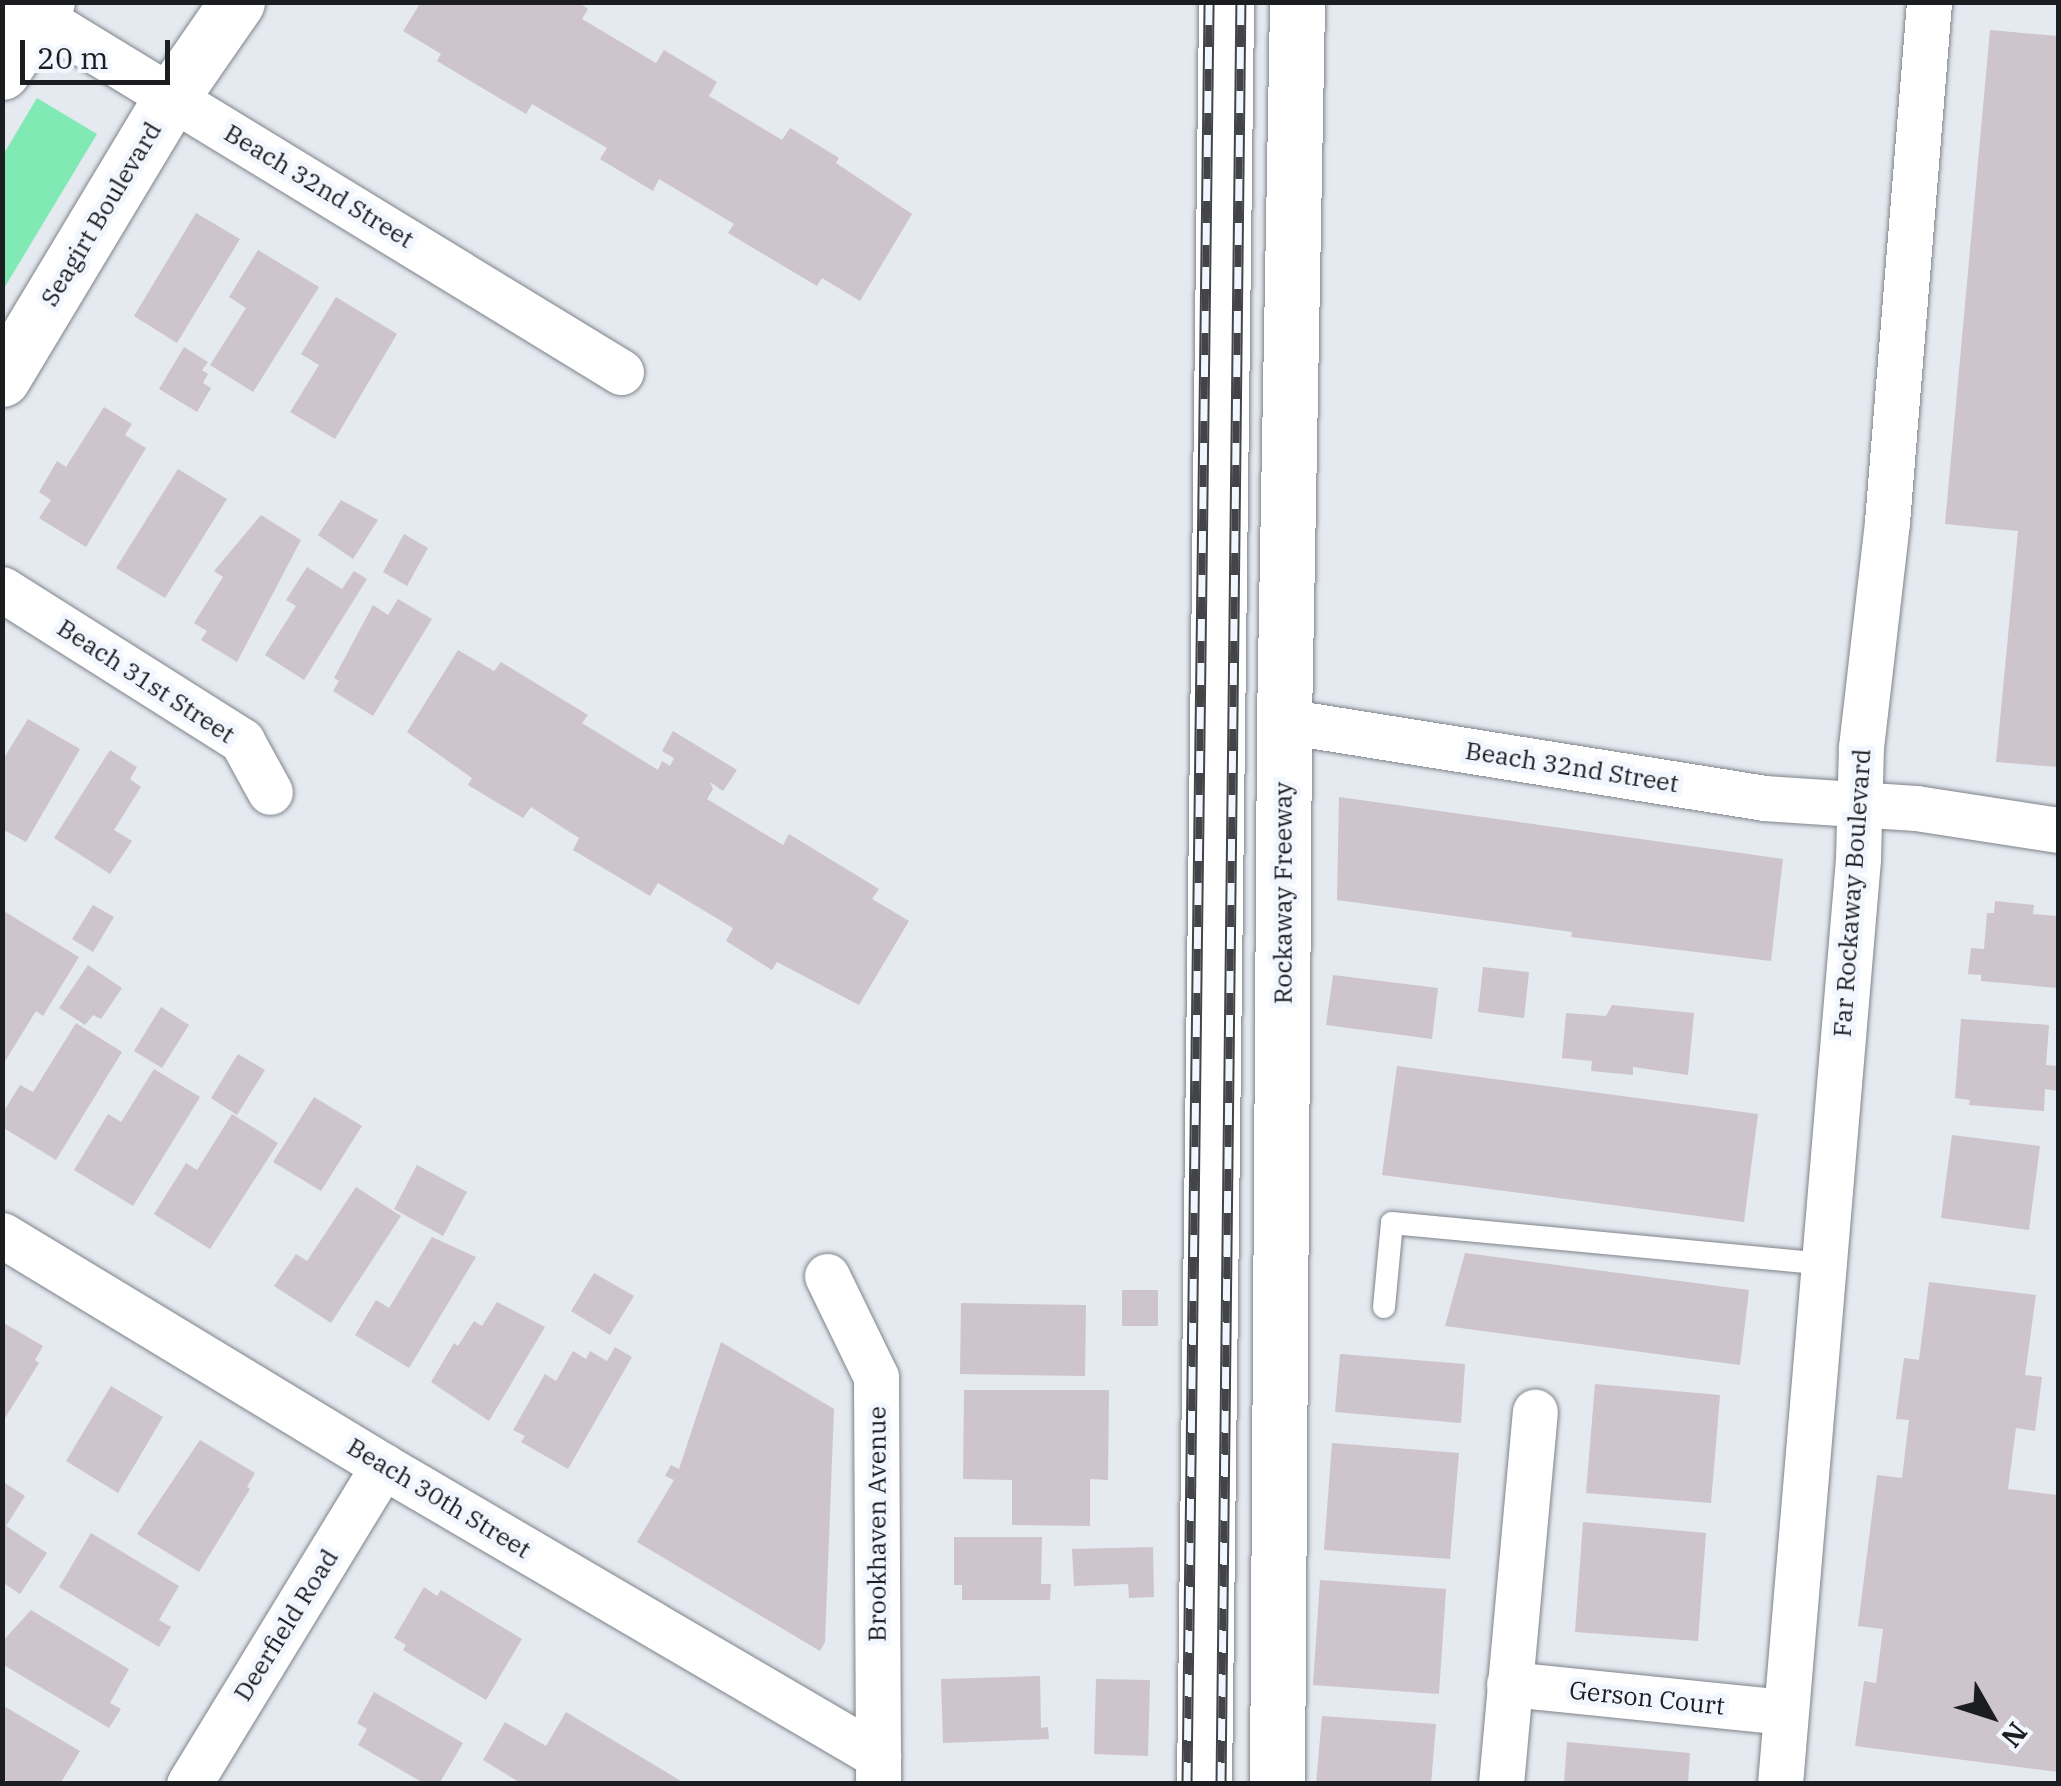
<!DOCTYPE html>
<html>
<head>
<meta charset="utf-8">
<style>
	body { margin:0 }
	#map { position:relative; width:2061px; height:1786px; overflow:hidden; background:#e5e9f0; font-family:"IBM Plex Serif",serif }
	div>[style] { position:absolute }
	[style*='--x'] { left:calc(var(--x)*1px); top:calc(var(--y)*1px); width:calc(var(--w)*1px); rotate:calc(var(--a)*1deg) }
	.green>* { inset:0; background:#80e9b4 }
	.building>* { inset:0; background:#cdc5cb }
	.roads { filter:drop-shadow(0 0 2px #7f838a) drop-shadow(0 0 2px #7f838a) }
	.lane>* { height:22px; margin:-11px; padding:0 11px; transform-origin:11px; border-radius:11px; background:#fff }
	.street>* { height:45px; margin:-22.5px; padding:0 22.5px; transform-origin:22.5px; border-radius:22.5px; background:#fff }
	.secondary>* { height:55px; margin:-27.5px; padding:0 27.5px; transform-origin:27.5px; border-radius:27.5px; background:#fff }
	.primary>* { height:55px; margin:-27.5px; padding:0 27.5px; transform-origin:27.5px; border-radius:27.5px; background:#fff }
	.rail>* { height:11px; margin-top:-5.5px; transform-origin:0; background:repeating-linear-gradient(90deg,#f2f6fe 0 22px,#424448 0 44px); box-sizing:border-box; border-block:2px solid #424448 }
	span { translate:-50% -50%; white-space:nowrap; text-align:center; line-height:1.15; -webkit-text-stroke:10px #f2f6fe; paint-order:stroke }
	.street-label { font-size:25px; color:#1c1d20 }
	.frame { position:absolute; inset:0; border:5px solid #1c1d20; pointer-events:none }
	.north { position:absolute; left:1941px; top:1666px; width:100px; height:100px; -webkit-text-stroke:8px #f2f6fe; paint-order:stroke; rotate:129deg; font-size:28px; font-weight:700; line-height:40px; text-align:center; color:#1c1d20 }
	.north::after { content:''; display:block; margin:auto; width:35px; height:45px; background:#1c1d20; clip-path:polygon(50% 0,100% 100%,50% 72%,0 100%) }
	.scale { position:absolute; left:20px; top:40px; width:150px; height:45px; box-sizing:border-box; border:5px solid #1c1d20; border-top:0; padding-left:12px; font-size:30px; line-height:35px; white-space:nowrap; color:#1c1d20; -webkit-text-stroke:8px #f2f6fe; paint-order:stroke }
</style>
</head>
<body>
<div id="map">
	<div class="green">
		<i style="clip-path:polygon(37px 98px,97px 134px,3px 290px,3px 155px)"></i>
	</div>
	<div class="building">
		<i style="clip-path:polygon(421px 2px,578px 2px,588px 9px,582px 19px,656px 63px,664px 50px,717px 82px,709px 96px,782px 140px,790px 128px,839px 158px,836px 163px,912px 214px,860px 301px,822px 278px,817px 286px,728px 233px,734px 224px,659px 179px,653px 191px,600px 159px,607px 148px,532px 104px,526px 114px,437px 61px,441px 54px,403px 31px)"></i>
		<i style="clip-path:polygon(1990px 30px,2058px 36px,2058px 767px,1996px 762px,2018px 531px,1945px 524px)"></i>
		<i style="clip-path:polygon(196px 213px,240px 239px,177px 343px,134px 316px)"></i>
		<i style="clip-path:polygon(258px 250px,319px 287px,253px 392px,210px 365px,246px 308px,229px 297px)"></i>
		<i style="clip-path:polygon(336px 297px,397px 334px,335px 439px,290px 412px,319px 365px,301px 354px)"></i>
		<i style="clip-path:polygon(184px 347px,208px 362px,202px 370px,208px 374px,203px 383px,211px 388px,197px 412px,159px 389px)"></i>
		<i style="clip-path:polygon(104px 407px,132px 424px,125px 435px,146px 448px,86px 547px,39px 518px,51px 500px,39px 492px,57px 461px,66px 467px)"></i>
		<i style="clip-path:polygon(178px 469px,227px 499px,165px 598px,116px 568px)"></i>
		<i style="clip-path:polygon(341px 500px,378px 520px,353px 559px,318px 535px)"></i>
		<i style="clip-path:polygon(261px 515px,301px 540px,237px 662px,201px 640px,207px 631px,194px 623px,223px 577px,214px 571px)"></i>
		<i style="clip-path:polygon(404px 534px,428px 548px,407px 586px,383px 572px)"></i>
		<i style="clip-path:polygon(307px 567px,342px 589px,354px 571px,367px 579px,304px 680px,265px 655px,296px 606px,286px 600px)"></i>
		<i style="clip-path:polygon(398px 599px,432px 619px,373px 716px,333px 691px,339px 681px,334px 678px,373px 605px,388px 615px)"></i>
		<i style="clip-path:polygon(458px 650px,494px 671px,501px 662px,588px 715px,582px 723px,658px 770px,662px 761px,670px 766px,674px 758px,662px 751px,673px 731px,737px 770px,723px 791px,710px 782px,713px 789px,707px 799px,783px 845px,789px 834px,879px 889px,872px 899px,909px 921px,859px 1005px,777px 962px,772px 970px,726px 941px,733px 928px,658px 883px,650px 896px,573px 850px,579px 838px,531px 807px,523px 818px,468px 785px,472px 778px,407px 732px)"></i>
		<i style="clip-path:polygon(28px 719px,80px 749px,26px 842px,2px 829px,2px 761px)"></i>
		<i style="clip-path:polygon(110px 750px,137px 767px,130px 779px,141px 787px,114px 830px,132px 841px,110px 874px,54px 838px)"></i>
		<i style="clip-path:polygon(1339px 797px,1783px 859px,1771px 961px,1571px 937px,1572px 932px,1337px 900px)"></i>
		<i style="clip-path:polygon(1995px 901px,2034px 905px,2033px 914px,2058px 916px,2058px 988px,1981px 981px,1981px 975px,1968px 974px,1971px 948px,1984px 949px,1987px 913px,1994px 913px)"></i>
		<i style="clip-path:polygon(93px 905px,114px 917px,93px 952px,72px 939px)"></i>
		<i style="clip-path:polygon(2px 910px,79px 957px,43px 1016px,36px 1011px,2px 1066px)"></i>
		<i style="clip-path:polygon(88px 965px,122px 988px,101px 1019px,93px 1015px,85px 1025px,59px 1008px)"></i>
		<i style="clip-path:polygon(1483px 967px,1529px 972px,1524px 1018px,1478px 1012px)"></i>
		<i style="clip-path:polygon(1333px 975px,1438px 988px,1432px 1039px,1326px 1025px)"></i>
		<i style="clip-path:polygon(1612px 1005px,1694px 1013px,1688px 1075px,1633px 1067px,1633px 1075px,1591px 1071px,1592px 1061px,1562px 1058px,1566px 1013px,1606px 1016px)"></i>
		<i style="clip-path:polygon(161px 1007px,189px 1025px,162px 1068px,134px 1051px)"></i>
		<i style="clip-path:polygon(1961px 1019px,2049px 1025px,2046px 1065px,2058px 1066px,2058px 1091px,2045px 1089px,2044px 1111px,1969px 1105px,1970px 1100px,1955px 1098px)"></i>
		<i style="clip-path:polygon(76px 1023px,122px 1052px,56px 1160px,2px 1127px,2px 1114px,20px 1085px,33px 1092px)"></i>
		<i style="clip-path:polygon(238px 1054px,265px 1070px,237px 1115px,211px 1098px)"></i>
		<i style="clip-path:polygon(1397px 1066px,1758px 1114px,1744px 1222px,1382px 1175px)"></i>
		<i style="clip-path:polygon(154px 1069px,200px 1097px,133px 1206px,74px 1170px,108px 1114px,121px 1122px)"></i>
		<i style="clip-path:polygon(314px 1097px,362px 1126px,321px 1191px,273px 1162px)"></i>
		<i style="clip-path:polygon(232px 1114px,278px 1143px,210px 1249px,154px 1214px,186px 1163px,197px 1170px)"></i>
		<i style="clip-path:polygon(1952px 1135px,2040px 1146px,2029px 1230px,1941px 1218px)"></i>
		<i style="clip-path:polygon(417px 1165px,467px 1192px,443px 1236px,394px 1209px)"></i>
		<i style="clip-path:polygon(356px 1187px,401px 1216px,331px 1323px,274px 1286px,296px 1254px,307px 1261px)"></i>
		<i style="clip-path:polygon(432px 1237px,476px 1257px,409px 1368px,355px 1335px,376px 1300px,389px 1308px)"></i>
		<i style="clip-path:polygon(1465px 1253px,1749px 1290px,1740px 1365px,1445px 1326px)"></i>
		<i style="clip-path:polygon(594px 1273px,634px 1296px,610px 1335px,571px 1311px)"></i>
		<i style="clip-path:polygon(1929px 1282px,2036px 1295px,2025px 1375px,2042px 1377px,2035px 1431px,2016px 1428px,2008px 1489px,2058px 1495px,2058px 1772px,1855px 1746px,1864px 1681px,1876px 1683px,1883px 1629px,1858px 1626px,1877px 1475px,1902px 1478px,1909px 1420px,1896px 1419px,1904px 1358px,1919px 1360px)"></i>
		<i style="clip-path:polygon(1122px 1290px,1158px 1290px,1158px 1326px,1122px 1326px)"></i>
		<i style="clip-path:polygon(497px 1302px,545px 1327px,489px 1421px,431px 1382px,454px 1343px,458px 1346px,474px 1321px,482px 1326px)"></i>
		<i style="clip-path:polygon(961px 1303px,1086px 1305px,1085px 1376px,960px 1374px)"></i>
		<i style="clip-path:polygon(2px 1322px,43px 1346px,35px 1360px,39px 1363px,2px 1423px)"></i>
		<i style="clip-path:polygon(721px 1342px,834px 1409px,825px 1642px,820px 1651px,637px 1542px,674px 1480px,665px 1476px,671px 1465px,679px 1469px)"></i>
		<i style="clip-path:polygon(615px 1347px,632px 1357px,568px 1469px,521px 1442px,525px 1436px,513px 1430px,545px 1374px,556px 1381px,573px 1351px,586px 1359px,590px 1351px,607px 1361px)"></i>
		<i style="clip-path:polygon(1340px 1354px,1465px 1364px,1461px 1423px,1335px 1412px)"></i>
		<i style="clip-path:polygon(1595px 1384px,1720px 1395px,1711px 1503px,1586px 1493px)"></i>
		<i style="clip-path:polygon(111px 1386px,163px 1417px,118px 1493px,66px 1461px)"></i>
		<i style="clip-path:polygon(964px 1390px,1109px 1390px,1108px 1480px,1090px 1479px,1090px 1526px,1012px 1525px,1012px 1480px,963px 1479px)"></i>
		<i style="clip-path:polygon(200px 1440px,255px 1473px,247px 1487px,250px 1489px,199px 1572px,137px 1534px)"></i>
		<i style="clip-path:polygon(1332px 1443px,1459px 1453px,1450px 1559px,1324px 1550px)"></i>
		<i style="clip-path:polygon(2px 1481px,25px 1496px,6px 1526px,47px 1553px,20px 1594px,2px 1582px)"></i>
		<i style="clip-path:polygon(1583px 1522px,1706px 1533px,1698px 1641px,1575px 1632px)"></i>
		<i style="clip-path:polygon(91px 1533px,179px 1586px,159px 1620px,171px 1627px,159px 1647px,59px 1587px)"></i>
		<i style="clip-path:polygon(954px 1537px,1042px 1537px,1041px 1584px,1051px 1584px,1050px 1600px,962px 1600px,962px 1585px,954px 1585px)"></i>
		<i style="clip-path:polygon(1153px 1547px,1154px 1597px,1129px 1598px,1128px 1584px,1074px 1586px,1072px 1549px)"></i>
		<i style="clip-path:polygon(1320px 1580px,1446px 1589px,1439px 1694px,1313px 1685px)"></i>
		<i style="clip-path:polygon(424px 1587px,437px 1596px,441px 1590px,522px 1639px,486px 1700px,403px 1650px,406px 1645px,394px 1638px)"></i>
		<i style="clip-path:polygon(31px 1610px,129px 1669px,110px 1703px,121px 1709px,109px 1728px,2px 1664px,2px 1642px)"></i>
		<i style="clip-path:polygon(1040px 1676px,1041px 1728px,1048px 1727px,1049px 1739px,943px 1743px,941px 1679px)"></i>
		<i style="clip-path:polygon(1096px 1679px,1150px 1680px,1148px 1756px,1094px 1754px)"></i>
		<i style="clip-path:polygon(374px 1692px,463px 1743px,439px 1784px,425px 1784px,358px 1745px,367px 1729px,357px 1723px)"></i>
		<i style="clip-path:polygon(2px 1705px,80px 1751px,60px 1784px,13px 1784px,2px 1778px)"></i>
		<i style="clip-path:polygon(566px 1712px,686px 1784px,522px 1784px,483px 1760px,505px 1722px,546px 1746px)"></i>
		<i style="clip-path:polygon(1322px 1716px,1436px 1724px,1431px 1784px,1316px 1784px)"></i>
		<i style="clip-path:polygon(1567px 1742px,1690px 1753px,1688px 1784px,1564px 1784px)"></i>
	</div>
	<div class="roads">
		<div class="lane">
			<i style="--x:1384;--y:1307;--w:84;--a:-84.6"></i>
			<i style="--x:1392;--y:1223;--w:434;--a:5.4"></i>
		</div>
		<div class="street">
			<i style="--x:15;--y:2;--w:710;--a:31.41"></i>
			<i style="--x:2;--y:589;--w:284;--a:32.3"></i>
			<i style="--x:242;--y:741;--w:58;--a:61.2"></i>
			<i style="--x:1284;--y:721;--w:486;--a:9.1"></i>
			<i style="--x:1764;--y:798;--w:152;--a:3.8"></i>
			<i style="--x:1916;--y:808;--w:144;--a:8.8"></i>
			<i style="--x:2;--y:1235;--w:446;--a:31.2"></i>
			<i style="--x:383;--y:1466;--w:574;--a:30.36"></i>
			<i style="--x:827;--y:1276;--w:112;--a:64.1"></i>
			<i style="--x:876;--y:1377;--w:405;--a:89.7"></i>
			<i style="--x:1509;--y:1684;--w:278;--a:5.8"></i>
			<i style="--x:189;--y:1784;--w:373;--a:-58.6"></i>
			<i style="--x:1501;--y:1784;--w:374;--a:-84.8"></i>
			<i style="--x:1780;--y:1784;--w:928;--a:-85.18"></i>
			<i style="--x:1858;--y:859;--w:112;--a:-88.5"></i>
			<i style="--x:1861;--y:747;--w:226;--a:-83.4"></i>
			<i style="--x:1887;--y:522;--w:522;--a:-85.38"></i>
		</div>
		<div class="secondary">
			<i style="--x:1204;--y:1784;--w:1782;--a:-89.29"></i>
			<i style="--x:1277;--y:1784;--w:1063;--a:-89.62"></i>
			<i style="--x:1284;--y:721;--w:719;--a:-88.96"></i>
		</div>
		<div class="primary">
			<i style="--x:2;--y:72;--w:83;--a:-57.3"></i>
			<i style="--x:2;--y:379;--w:330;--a:-59"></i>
			<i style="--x:172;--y:96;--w:114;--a:-55.3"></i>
		</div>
	</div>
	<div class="rail">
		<i style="--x:1187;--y:1784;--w:1782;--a:-89.29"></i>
		<i style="--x:1221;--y:1784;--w:1782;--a:-89.36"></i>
	</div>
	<div class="street-label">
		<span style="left:319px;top:186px;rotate:31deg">Beach 32nd Street</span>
		<span style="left:101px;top:214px;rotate:-59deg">Seagirt Boulevard</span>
		<span style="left:146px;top:681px;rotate:33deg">Beach 31st Street</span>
		<span style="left:1572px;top:767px;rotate:9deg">Beach 32nd Street</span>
		<span style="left:1283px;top:893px;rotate:-90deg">Rockaway Freeway</span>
		<span style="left:1852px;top:893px;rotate:-86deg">Far Rockaway Boulevard</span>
		<span style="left:439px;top:1498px;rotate:31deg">Beach 30th Street</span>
		<span style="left:877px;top:1524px;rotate:-90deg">Brookhaven Avenue</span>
		<span style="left:286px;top:1625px;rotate:-58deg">Deerfield Road</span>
		<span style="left:1647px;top:1698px;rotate:6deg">Gerson Court</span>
	</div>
	<div class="frame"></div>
	<div class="north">N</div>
	<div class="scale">20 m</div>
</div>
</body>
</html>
